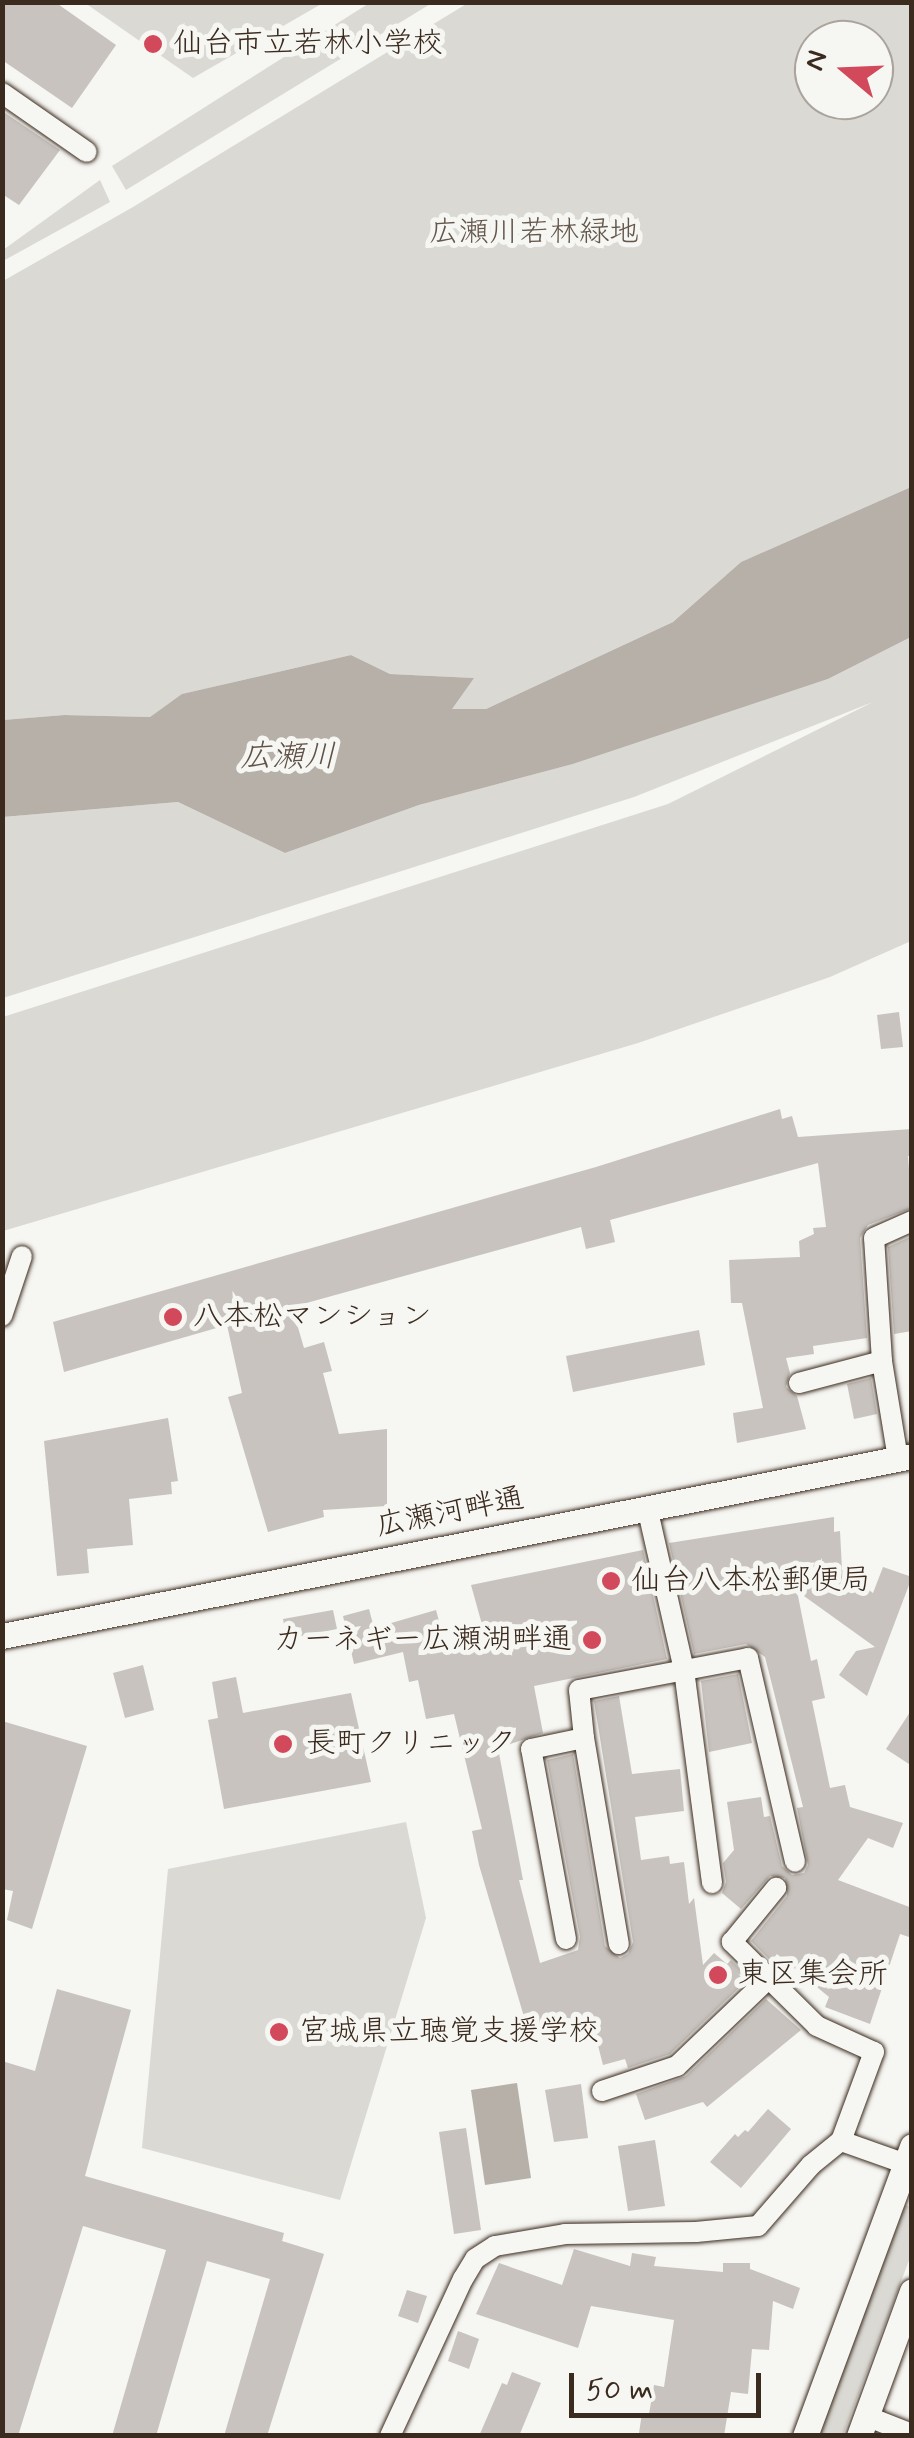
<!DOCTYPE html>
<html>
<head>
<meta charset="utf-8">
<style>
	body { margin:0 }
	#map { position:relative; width:914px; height:2438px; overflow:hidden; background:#f6f6f2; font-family:Mynerve,"Klee One",sans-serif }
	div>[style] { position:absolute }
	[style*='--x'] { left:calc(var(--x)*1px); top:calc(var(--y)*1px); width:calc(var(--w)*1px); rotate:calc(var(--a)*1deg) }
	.green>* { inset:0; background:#dad9d3 }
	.water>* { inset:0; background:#b6b0a9 }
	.building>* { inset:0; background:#c8c3be }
	.roads { filter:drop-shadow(0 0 2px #3b2a1e) drop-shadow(0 0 2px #3b2a1e) }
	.minor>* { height:20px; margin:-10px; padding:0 10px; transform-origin:10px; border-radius:10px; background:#f6f6f2 }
	.tertiary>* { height:25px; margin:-12.5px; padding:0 12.5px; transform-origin:12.5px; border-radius:12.5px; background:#f6f6f2 }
	.dots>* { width:28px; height:28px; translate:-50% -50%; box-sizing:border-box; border:5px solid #f6f6f2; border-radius:50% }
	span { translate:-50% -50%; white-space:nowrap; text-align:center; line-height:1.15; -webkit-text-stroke:10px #f6f6f2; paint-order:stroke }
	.poi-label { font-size:30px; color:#3b2a1e }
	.left { translate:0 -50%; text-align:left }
	.right { translate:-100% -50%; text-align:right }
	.park-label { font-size:30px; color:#63564b }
	.street-label { font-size:30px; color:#3b2a1e }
	.water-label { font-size:32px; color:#605248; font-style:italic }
	.frame { position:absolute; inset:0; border:5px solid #3b2a1e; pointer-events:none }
	.north { position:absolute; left:794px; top:20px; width:100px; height:100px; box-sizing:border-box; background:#f6f6f2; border:2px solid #aba49d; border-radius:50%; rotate:289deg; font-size:28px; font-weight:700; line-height:40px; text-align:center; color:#3b2a1e }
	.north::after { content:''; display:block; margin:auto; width:35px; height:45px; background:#d1495b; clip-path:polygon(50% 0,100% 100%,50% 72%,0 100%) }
	.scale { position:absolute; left:569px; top:2373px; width:192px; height:45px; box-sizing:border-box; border:5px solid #3b2a1e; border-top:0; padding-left:12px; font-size:30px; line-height:35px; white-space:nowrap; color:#3b2a1e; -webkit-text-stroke:8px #f6f6f2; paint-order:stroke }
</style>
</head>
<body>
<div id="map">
	<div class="green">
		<i style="clip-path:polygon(371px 2px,432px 3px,126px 190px,112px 166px)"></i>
		<i style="clip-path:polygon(85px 3px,323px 3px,193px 78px)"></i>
		<i style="clip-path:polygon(evenodd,468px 3px,911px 3px,911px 487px,741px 562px,673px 622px,486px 709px,451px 709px,473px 678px,390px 674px,351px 655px,183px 694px,150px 717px,64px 715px,3px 720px,3px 281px,133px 207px,468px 3px,814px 40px,874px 40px,874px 100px,814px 100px,814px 40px)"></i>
		<i style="clip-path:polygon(100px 180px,110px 202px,3px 261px,3px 250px)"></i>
		<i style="clip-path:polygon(911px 637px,911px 941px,830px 977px,638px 1043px,3px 1231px,3px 1017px,668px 804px,873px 702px,634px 797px,3px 998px,3px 817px,178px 802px,285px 853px,419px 805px,573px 764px,828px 679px)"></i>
		<i style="clip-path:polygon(406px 1822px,426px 1918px,340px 2200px,142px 2148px,168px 1869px)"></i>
		<i style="clip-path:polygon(905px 2205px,911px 2207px,911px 2255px,843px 2435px,819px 2435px)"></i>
	</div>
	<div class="water">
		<i style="clip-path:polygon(911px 487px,911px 637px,828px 679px,573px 764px,419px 805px,285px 853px,178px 802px,3px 817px,3px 720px,64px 715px,150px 717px,182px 694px,351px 655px,390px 674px,474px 678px,452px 709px,486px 709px,673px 622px,741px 562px)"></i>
		<i style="clip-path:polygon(517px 2083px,531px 2178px,485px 2185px,471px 2090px)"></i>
	</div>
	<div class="building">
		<i style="clip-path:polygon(2px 2px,55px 2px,116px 45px,72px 108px,2px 60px)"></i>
		<i style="clip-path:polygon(2px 111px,60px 150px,19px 205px,2px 194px)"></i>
		<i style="clip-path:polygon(899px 1012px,903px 1047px,881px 1049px,877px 1015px)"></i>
		<i style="clip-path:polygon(780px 1109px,782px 1119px,792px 1116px,798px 1137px,912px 1129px,912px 1156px,908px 1156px,912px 1208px,868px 1225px,860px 1238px,867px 1338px,813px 1346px,814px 1354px,786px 1358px,790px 1373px,786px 1387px,797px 1396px,806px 1429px,737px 1443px,733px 1413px,763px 1408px,742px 1303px,731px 1303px,729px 1260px,800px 1257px,799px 1241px,814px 1234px,813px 1228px,826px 1227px,818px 1163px,610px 1220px,615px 1242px,586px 1249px,581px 1227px,292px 1307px,304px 1348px,324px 1342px,332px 1371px,323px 1373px,339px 1434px,387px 1429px,387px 1506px,323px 1510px,324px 1517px,268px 1532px,228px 1397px,242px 1393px,227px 1325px,64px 1372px,53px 1322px,596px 1167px)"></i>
		<i style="clip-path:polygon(912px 1236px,912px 1331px,894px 1334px,888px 1247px)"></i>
		<i style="clip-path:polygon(699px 1330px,705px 1365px,573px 1392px,566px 1356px)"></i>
		<i style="clip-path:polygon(871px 1378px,877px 1414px,854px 1419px,847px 1384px)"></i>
		<i style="clip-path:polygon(168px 1418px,178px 1481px,171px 1482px,172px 1494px,129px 1499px,133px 1545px,87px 1549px,89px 1573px,57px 1576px,44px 1441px)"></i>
		<i style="clip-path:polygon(834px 1517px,834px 1532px,840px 1531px,842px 1570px,873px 1593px,883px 1567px,912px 1577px,867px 1696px,839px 1675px,856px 1651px,875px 1647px,797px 1591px,811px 1661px,817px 1659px,825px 1698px,812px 1701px,830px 1788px,845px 1785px,850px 1807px,903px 1823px,893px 1848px,868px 1838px,838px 1880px,912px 1908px,912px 1938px,900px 1934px,870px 2024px,825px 2007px,829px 1997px,777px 1954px,771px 1961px,751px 1941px,787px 1896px,785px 1878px,770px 1876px,741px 1909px,722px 1893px,726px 1882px,723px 1863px,734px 1850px,727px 1802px,761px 1797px,764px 1817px,770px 1816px,782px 1866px,792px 1875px,804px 1873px,808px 1865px,797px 1808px,803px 1807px,765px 1657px,746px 1644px,694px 1654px,669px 1543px)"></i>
		<i style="clip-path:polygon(643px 1550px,667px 1659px,534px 1686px,543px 1733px,498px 1748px,523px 1880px,519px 1880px,540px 1963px,578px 1950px,580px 1937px,547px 1760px,573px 1754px,605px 1946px,620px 1958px,628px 1954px,633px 1942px,594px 1701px,619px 1696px,632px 1774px,680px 1769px,684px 1811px,635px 1817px,641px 1860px,669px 1856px,670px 1864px,684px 1862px,689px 1904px,694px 1898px,703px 1965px,714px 1953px,727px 1964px,731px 1960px,749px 1978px,738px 1974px,746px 1981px,670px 2054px,628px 2068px,625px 2059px,603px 2065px,592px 2022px,530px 2037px,479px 1865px,472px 1831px,482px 1829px,454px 1714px,426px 1719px,418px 1680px,409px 1682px,403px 1652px,354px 1664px,343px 1616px,369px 1609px,374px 1628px,436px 1610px,448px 1654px,488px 1646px,471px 1585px)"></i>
		<i style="clip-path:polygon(333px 1610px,337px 1629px,287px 1639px,283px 1619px)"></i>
		<i style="clip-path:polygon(143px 1665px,154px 1710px,125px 1718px,113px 1673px)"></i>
		<i style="clip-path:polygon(738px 1674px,752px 1743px,709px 1752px,701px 1681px)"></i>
		<i style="clip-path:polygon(236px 1677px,243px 1713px,351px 1693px,371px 1782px,224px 1809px,208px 1720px,218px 1718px,212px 1682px)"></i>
		<i style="clip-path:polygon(912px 1709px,912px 1766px,886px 1749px)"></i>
		<i style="clip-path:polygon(2px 1721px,87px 1746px,32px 1929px,7px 1920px,13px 1891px,2px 1889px)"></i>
		<i style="clip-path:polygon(57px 1989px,131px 2010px,85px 2176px,284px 2233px,282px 2241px,324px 2254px,267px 2436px,224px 2436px,270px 2279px,207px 2261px,156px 2436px,112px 2436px,166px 2250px,83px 2226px,18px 2436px,2px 2436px,2px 2061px,35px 2071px)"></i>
		<i style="clip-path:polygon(766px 1999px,801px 2030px,707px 2107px,703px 2102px,645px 2120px,636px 2094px,686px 2076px)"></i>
		<i style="clip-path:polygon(581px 2084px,588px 2138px,554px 2142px,545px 2090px)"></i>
		<i style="clip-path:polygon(768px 2109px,791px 2129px,741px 2188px,710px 2162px,735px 2134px,738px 2137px,745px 2130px,748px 2132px)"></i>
		<i style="clip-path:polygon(466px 2128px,481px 2230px,454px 2234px,439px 2132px)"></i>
		<i style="clip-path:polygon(655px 2140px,665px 2206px,628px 2211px,618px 2146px)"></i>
		<i style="clip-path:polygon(574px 2249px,630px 2266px,632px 2253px,656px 2257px,654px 2266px,723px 2272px,723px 2263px,750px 2263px,750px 2269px,800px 2288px,793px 2309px,773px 2301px,769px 2350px,752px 2349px,748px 2394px,731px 2392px,724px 2436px,639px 2433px,642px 2413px,649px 2414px,654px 2385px,664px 2387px,674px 2320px,591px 2306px,578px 2348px,476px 2314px,499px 2263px,562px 2285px)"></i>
		<i style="clip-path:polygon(407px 2290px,427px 2296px,418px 2323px,398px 2316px)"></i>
		<i style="clip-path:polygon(458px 2331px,479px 2339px,469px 2369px,448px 2361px)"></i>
		<i style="clip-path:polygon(512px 2372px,541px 2383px,519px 2436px,479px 2436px,502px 2383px,507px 2385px)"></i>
	</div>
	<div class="roads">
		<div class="minor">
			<i style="--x:2;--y:93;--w:103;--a:34.8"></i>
			<i style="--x:2;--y:1316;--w:63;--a:-71.6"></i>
			<i style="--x:799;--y:1383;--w:86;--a:-14.8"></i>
			<i style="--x:898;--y:1459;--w:99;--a:-99.3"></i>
			<i style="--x:882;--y:1361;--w:123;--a:-93.7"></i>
			<i style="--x:874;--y:1238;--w:42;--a:-24.1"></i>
			<i style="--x:647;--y:1507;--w:167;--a:77.2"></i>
			<i style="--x:684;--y:1670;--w:215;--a:82.5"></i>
			<i style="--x:584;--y:1738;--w:209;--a:80.4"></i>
			<i style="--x:566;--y:1939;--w:193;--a:-100.4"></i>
			<i style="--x:531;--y:1749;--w:54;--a:-11.7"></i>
			<i style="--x:584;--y:1738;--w:48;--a:-95.9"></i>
			<i style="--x:579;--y:1690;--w:172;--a:-10.7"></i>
			<i style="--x:748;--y:1658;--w:209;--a:77"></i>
			<i style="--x:602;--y:2091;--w:79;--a:-18.4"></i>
			<i style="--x:677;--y:2066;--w:127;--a:-43.7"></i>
			<i style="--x:841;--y:2141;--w:69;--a:19.5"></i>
			<i style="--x:866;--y:2416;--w:49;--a:21.4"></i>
			<i style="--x:390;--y:2436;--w:173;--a:-65.1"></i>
			<i style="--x:463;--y:2279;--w:23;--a:-59"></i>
			<i style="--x:475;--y:2259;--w:24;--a:-33"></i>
			<i style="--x:495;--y:2246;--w:71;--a:-9.7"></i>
			<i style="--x:565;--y:2234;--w:131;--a:-0.9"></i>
			<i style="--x:696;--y:2232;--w:62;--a:-5.5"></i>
			<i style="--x:758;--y:2226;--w:81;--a:-49"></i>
			<i style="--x:811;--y:2165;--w:38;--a:-39"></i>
			<i style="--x:841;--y:2141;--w:95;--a:-69.7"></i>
			<i style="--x:874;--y:2052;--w:63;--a:-155.5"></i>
			<i style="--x:817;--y:2026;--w:120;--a:-135.3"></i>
			<i style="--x:732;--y:1942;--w:70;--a:-50.8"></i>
		</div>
		<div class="tertiary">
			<i style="--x:2;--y:1636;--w:928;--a:-11.19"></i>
			<i style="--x:805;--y:2436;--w:309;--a:-69.7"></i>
			<i style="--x:859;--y:2436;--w:154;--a:-69.9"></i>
		</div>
	</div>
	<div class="dots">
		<i style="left:153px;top:44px;background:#d1495b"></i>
		<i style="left:173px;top:1317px;background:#d1495b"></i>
		<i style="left:611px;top:1581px;background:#d1495b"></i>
		<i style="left:592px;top:1640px;background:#d1495b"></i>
		<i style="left:283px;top:1744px;background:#d1495b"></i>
		<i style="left:718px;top:1975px;background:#d1495b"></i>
		<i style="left:279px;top:2032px;background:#d1495b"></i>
	</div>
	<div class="poi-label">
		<span class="left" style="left:173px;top:44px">仙台市立若林小学校</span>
		<span class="left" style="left:193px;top:1317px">八本松マンション</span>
		<span class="left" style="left:631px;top:1581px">仙台八本松郵便局</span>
		<span class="right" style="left:572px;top:1640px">カーネギー広瀬湖畔通</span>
		<span class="left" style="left:306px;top:1744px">長町クリニック</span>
		<span class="left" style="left:738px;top:1975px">東区集会所</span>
		<span class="left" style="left:299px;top:2032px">宮城県立聴覚支援学校</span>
	</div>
	<div class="park-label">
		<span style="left:534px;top:233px">広瀬川若林緑地</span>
	</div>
	<div class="street-label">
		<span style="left:450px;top:1513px;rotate:-11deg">広瀬河畔通</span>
	</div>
	<div class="water-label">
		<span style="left:288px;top:757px">広瀬川</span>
	</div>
	<div class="frame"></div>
	<div class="north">N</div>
	<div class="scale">50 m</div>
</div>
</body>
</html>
